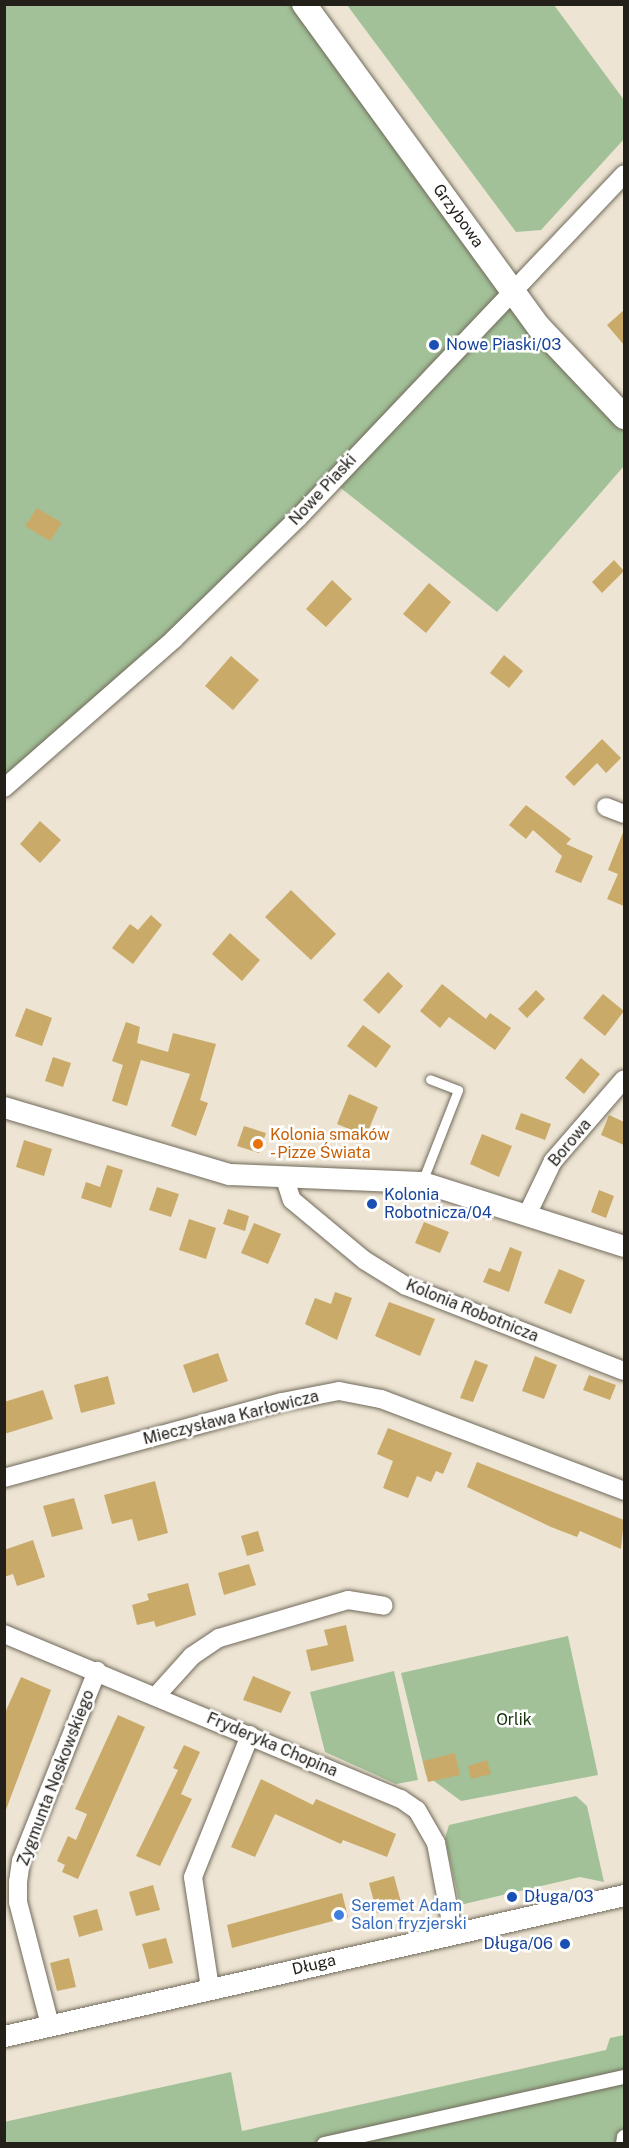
<!DOCTYPE html>
<html>
<head>
<meta charset="utf-8">
<style>
	body { margin:0 }
	#map { position:relative; width:629px; height:2148px; overflow:hidden; background:#ede4d3; font-family:"Public Sans",sans-serif }
	div>[style] { position:absolute }
	[style*='--x'] { left:calc(var(--x)*1px); top:calc(var(--y)*1px); width:calc(var(--w)*1px); rotate:calc(var(--a)*1deg) }
	.green>* { inset:0; background:#a2c198 }
	.building>* { inset:0; background:#c9aa69 }
	.roads { filter:drop-shadow(0 0 2px #716a5b) drop-shadow(0 0 2px #716a5b) }
	.service>* { height:9px; margin:-4.5px; padding:0 4.5px; transform-origin:4.5px; border-radius:4.5px; background:#fff }
	.pedestrian>* { height:14px; margin:-7px; padding:0 7px; transform-origin:7px; border-radius:7px; background:#fff }
	.minor>* { height:18px; margin:-9px; padding:0 9px; transform-origin:9px; border-radius:9px; background:#fff }
	.tertiary>* { height:21px; margin:-10.5px; padding:0 10.5px; transform-origin:10.5px; border-radius:10.5px; background:#fff }
	.secondary>* { height:24px; margin:-12px; padding:0 12px; transform-origin:12px; border-radius:12px; background:#fff }
	.dots>* { width:16px; height:16px; translate:-50% -50%; box-sizing:border-box; border:3px solid #fff; border-radius:50% }
	span { translate:-50% -50%; white-space:nowrap; text-align:center; line-height:1.15; -webkit-text-stroke:5px #fff; paint-order:stroke }
	.street-label { font-size:16px; color:#23201a }
	.transit-label { font-size:16px; color:#164399 }
	.left { translate:0 -50%; text-align:left }
	.right { translate:-100% -50%; text-align:right }
	.food-label { font-size:16px; color:#c56008 }
	.park-label { font-size:16px; color:#18340d }
	.shop-label { font-size:16px; color:#366cbe }
	.frame { position:absolute; inset:0; border:6px solid #23201a; pointer-events:none }
</style>
</head>
<body>
<div id="map">
	<div class="green">
		<i style="clip-path:polygon(5px 5px,304px 5px,447px 200px,624px 417px,624px 466px,497px 612px,332px 481px,5px 788px)"></i>
		<i style="clip-path:polygon(347px 5px,554px 5px,624px 100px,624px 139px,541px 230px,516px 232px)"></i>
		<i style="clip-path:polygon(568px 1636px,598px 1775px,461px 1801px,426px 1775px,401px 1673px)"></i>
		<i style="clip-path:polygon(394px 1671px,418px 1780px,396px 1784px,325px 1752px,310px 1692px)"></i>
		<i style="clip-path:polygon(576px 1796px,587px 1806px,604px 1882px,580px 1877px,460px 1905px,445px 1838px,449px 1825px)"></i>
		<i style="clip-path:polygon(624px 2035px,624px 2143px,7px 2144px,5px 2135px,4px 2122px,231px 2072px,242px 2131px,606px 2050px,610px 2038px)"></i>
	</div>
	<div class="building">
		<i style="clip-path:polygon(624px 310px,624px 345px,607px 325px)"></i>
		<i style="clip-path:polygon(37px 508px,62px 523px,50px 541px,25px 526px)"></i>
		<i style="clip-path:polygon(614px 560px,624px 571px,602px 593px,592px 582px)"></i>
		<i style="clip-path:polygon(332px 580px,352px 599px,326px 627px,306px 609px)"></i>
		<i style="clip-path:polygon(429px 583px,451px 602px,426px 633px,403px 614px)"></i>
		<i style="clip-path:polygon(504px 655px,523px 671px,509px 688px,490px 673px)"></i>
		<i style="clip-path:polygon(231px 656px,259px 680px,233px 710px,205px 686px)"></i>
		<i style="clip-path:polygon(602px 739px,621px 758px,606px 773px,597px 763px,574px 786px,565px 777px)"></i>
		<i style="clip-path:polygon(526px 805px,571px 839px,566px 844px,593px 856px,581px 883px,555px 872px,562px 856px,533px 830px,526px 839px,509px 825px)"></i>
		<i style="clip-path:polygon(40px 821px,61px 840px,40px 863px,20px 844px)"></i>
		<i style="clip-path:polygon(624px 830px,624px 906px,607px 899px,618px 874px,608px 870px)"></i>
		<i style="clip-path:polygon(291px 890px,336px 934px,311px 960px,265px 917px)"></i>
		<i style="clip-path:polygon(151px 915px,162px 925px,133px 964px,112px 948px,130px 924px,138px 930px)"></i>
		<i style="clip-path:polygon(230px 933px,260px 960px,242px 981px,212px 954px)"></i>
		<i style="clip-path:polygon(388px 972px,403px 986px,379px 1014px,363px 1000px)"></i>
		<i style="clip-path:polygon(442px 984px,486px 1019px,490px 1013px,511px 1028px,495px 1050px,449px 1017px,440px 1028px,420px 1011px)"></i>
		<i style="clip-path:polygon(536px 990px,545px 999px,527px 1018px,518px 1009px)"></i>
		<i style="clip-path:polygon(603px 994px,624px 1011px,605px 1036px,583px 1018px)"></i>
		<i style="clip-path:polygon(26px 1008px,52px 1018px,42px 1046px,15px 1036px)"></i>
		<i style="clip-path:polygon(126px 1022px,140px 1027px,137px 1043px,168px 1052px,173px 1033px,216px 1044px,200px 1100px,208px 1103px,196px 1136px,171px 1126px,190px 1074px,141px 1060px,127px 1106px,112px 1101px,123px 1065px,112px 1061px)"></i>
		<i style="clip-path:polygon(363px 1025px,391px 1046px,376px 1068px,347px 1046px)"></i>
		<i style="clip-path:polygon(53px 1057px,71px 1063px,63px 1087px,45px 1081px)"></i>
		<i style="clip-path:polygon(581px 1058px,600px 1074px,584px 1094px,565px 1078px)"></i>
		<i style="clip-path:polygon(349px 1094px,378px 1107px,366px 1136px,337px 1124px)"></i>
		<i style="clip-path:polygon(521px 1113px,551px 1124px,545px 1140px,515px 1129px)"></i>
		<i style="clip-path:polygon(609px 1115px,624px 1122px,624px 1145px,601px 1135px)"></i>
		<i style="clip-path:polygon(244px 1126px,266px 1133px,259px 1153px,237px 1146px)"></i>
		<i style="clip-path:polygon(482px 1134px,512px 1146px,499px 1177px,470px 1164px)"></i>
		<i style="clip-path:polygon(24px 1140px,52px 1149px,44px 1176px,16px 1167px)"></i>
		<i style="clip-path:polygon(107px 1165px,123px 1170px,111px 1208px,81px 1198px,86px 1182px,100px 1187px)"></i>
		<i style="clip-path:polygon(157px 1187px,179px 1194px,171px 1217px,149px 1210px)"></i>
		<i style="clip-path:polygon(599px 1190px,614px 1196px,606px 1218px,591px 1212px)"></i>
		<i style="clip-path:polygon(228px 1209px,249px 1216px,245px 1231px,223px 1224px)"></i>
		<i style="clip-path:polygon(189px 1219px,216px 1228px,206px 1259px,179px 1250px)"></i>
		<i style="clip-path:polygon(424px 1222px,449px 1232px,440px 1253px,415px 1243px)"></i>
		<i style="clip-path:polygon(254px 1223px,281px 1234px,268px 1264px,241px 1253px)"></i>
		<i style="clip-path:polygon(510px 1247px,522px 1252px,509px 1292px,483px 1282px,489px 1268px,500px 1272px)"></i>
		<i style="clip-path:polygon(559px 1269px,585px 1280px,571px 1314px,544px 1303px)"></i>
		<i style="clip-path:polygon(335px 1292px,352px 1298px,337px 1340px,305px 1324px,315px 1298px,331px 1304px)"></i>
		<i style="clip-path:polygon(389px 1302px,435px 1319px,420px 1356px,375px 1336px)"></i>
		<i style="clip-path:polygon(218px 1353px,228px 1381px,193px 1393px,183px 1365px)"></i>
		<i style="clip-path:polygon(535px 1356px,557px 1365px,544px 1399px,522px 1391px)"></i>
		<i style="clip-path:polygon(475px 1360px,488px 1365px,473px 1402px,460px 1398px)"></i>
		<i style="clip-path:polygon(589px 1375px,616px 1385px,610px 1400px,583px 1390px)"></i>
		<i style="clip-path:polygon(108px 1376px,115px 1404px,81px 1413px,74px 1385px)"></i>
		<i style="clip-path:polygon(43px 1390px,53px 1419px,4px 1434px,4px 1402px)"></i>
		<i style="clip-path:polygon(388px 1428px,452px 1453px,443px 1474px,436px 1471px,431px 1482px,417px 1476px,408px 1498px,383px 1488px,393px 1461px,377px 1454px)"></i>
		<i style="clip-path:polygon(477px 1462px,624px 1520px,621px 1549px,580px 1531px,577px 1537px,551px 1527px,467px 1487px)"></i>
		<i style="clip-path:polygon(155px 1481px,168px 1533px,138px 1541px,132px 1519px,112px 1524px,104px 1495px)"></i>
		<i style="clip-path:polygon(74px 1498px,83px 1529px,52px 1537px,43px 1506px)"></i>
		<i style="clip-path:polygon(258px 1531px,264px 1551px,247px 1556px,241px 1536px)"></i>
		<i style="clip-path:polygon(33px 1540px,45px 1577px,17px 1586px,13px 1574px,4px 1577px,4px 1550px)"></i>
		<i style="clip-path:polygon(249px 1564px,256px 1585px,224px 1595px,218px 1573px)"></i>
		<i style="clip-path:polygon(188px 1583px,196px 1615px,156px 1627px,154px 1621px,137px 1625px,132px 1605px,149px 1600px,147px 1594px)"></i>
		<i style="clip-path:polygon(346px 1625px,354px 1661px,311px 1671px,306px 1650px,328px 1645px,324px 1630px)"></i>
		<i style="clip-path:polygon(253px 1676px,291px 1692px,281px 1713px,243px 1700px)"></i>
		<i style="clip-path:polygon(21px 1677px,51px 1690px,4px 1815px,4px 1715px)"></i>
		<i style="clip-path:polygon(118px 1715px,145px 1727px,78px 1879px,62px 1872px,65px 1865px,57px 1861px,68px 1836px,76px 1840px,87px 1814px,75px 1809px)"></i>
		<i style="clip-path:polygon(184px 1745px,200px 1752px,181px 1794px,192px 1799px,160px 1866px,136px 1856px,178px 1770px,173px 1768px)"></i>
		<i style="clip-path:polygon(455px 1753px,460px 1775px,428px 1782px,423px 1761px)"></i>
		<i style="clip-path:polygon(487px 1760px,491px 1774px,471px 1779px,468px 1766px)"></i>
		<i style="clip-path:polygon(261px 1779px,313px 1805px,316px 1799px,396px 1834px,387px 1857px,343px 1840px,341px 1844px,275px 1814px,255px 1857px,231px 1847px)"></i>
		<i style="clip-path:polygon(394px 1876px,402px 1906px,377px 1913px,369px 1883px)"></i>
		<i style="clip-path:polygon(153px 1885px,160px 1910px,136px 1916px,129px 1892px)"></i>
		<i style="clip-path:polygon(342px 1893px,348px 1917px,232px 1948px,227px 1925px)"></i>
		<i style="clip-path:polygon(97px 1909px,103px 1930px,79px 1937px,73px 1916px)"></i>
		<i style="clip-path:polygon(166px 1938px,173px 1963px,149px 1969px,142px 1944px)"></i>
		<i style="clip-path:polygon(69px 1958px,76px 1987px,57px 1991px,50px 1963px)"></i>
	</div>
	<div class="roads">
		<div class="service">
			<i style="--x:422;--y:1182;--w:99;--a:-68.6"></i>
			<i style="--x:458;--y:1090;--w:30;--a:-159"></i>
		</div>
		<div class="pedestrian">
			<i style="--x:324;--y:2144;--w:307;--a:-12.6"></i>
			<i style="--x:623;--y:2144;--w:7;--a:-82"></i>
		</div>
		<div class="minor">
			<i style="--x:4;--y:788;--w:226;--a:-41.2"></i>
			<i style="--x:174;--y:639;--w:173;--a:-44.3"></i>
			<i style="--x:298;--y:518;--w:474;--a:-46.5"></i>
			<i style="--x:606;--y:807;--w:19;--a:21"></i>
			<i style="--x:285;--y:1179;--w:22;--a:72"></i>
			<i style="--x:292;--y:1200;--w:94;--a:39.8"></i>
			<i style="--x:364;--y:1260;--w:49;--a:31.8"></i>
			<i style="--x:406;--y:1286;--w:234;--a:21.3"></i>
			<i style="--x:527;--y:1215;--w:60;--a:-64.3"></i>
			<i style="--x:553;--y:1161;--w:108;--a:-49.1"></i>
			<i style="--x:4;--y:1478;--w:288;--a:-15.3"></i>
			<i style="--x:282;--y:1402;--w:58;--a:-10.9"></i>
			<i style="--x:339;--y:1391;--w:43;--a:10.8"></i>
			<i style="--x:381;--y:1399;--w:260;--a:20.7"></i>
			<i style="--x:4;--y:1634;--w:430;--a:22.6"></i>
			<i style="--x:401;--y:1799;--w:19;--a:35"></i>
			<i style="--x:417;--y:1810;--w:38;--a:60"></i>
			<i style="--x:436;--y:1843;--w:92;--a:79.3"></i>
			<i style="--x:156;--y:1696;--w:54;--a:-48"></i>
			<i style="--x:192;--y:1656;--w:32;--a:-34"></i>
			<i style="--x:219;--y:1638;--w:134;--a:-16.4"></i>
			<i style="--x:348;--y:1600;--w:36;--a:9"></i>
			<i style="--x:210;--y:1988;--w:112;--a:-98.7"></i>
			<i style="--x:193;--y:1877;--w:153;--a:-68.1"></i>
			<i style="--x:50;--y:2025;--w:127;--a:-104.6"></i>
			<i style="--x:18;--y:1902;--w:20;--a:-90"></i>
			<i style="--x:18;--y:1882;--w:21;--a:-82"></i>
			<i style="--x:21;--y:1861;--w:205;--a:-68.2"></i>
		</div>
		<div class="tertiary">
			<i style="--x:4;--y:1107;--w:235;--a:16.6"></i>
			<i style="--x:229;--y:1174;--w:193;--a:2.4"></i>
			<i style="--x:422;--y:1182;--w:212;--a:17.6"></i>
			<i style="--x:4;--y:2036;--w:636;--a:-12.81"></i>
		</div>
		<div class="secondary">
			<i style="--x:304;--y:4;--w:399;--a:54"></i>
			<i style="--x:539;--y:327;--w:124;--a:46.6"></i>
		</div>
	</div>
	<div class="dots">
		<i style="left:434px;top:345px;background:#1a4fb4"></i>
		<i style="left:258px;top:1144px;background:#e8710a"></i>
		<i style="left:372px;top:1204px;background:#1a4fb4"></i>
		<i style="left:512px;top:1897px;background:#1a4fb4"></i>
		<i style="left:339px;top:1915px;background:#3f7fe0"></i>
		<i style="left:565px;top:1944px;background:#1a4fb4"></i>
	</div>
	<div class="street-label">
		<span style="left:458px;top:216px;rotate:54deg">Grzybowa</span>
		<span style="left:323px;top:490px;rotate:-47deg">Nowe Piaski</span>
		<span style="left:570px;top:1143px;rotate:-50deg">Borowa</span>
		<span style="left:472px;top:1311px;rotate:22deg">Kolonia Robotnicza</span>
		<span style="left:231px;top:1418px;rotate:-14deg">Mieczysława Karłowicza</span>
		<span style="left:272px;top:1745px;rotate:23deg">Fryderyka Chopina</span>
		<span style="left:56px;top:1778px;rotate:-69deg">Zygmunta Noskowskiego</span>
		<span style="left:314px;top:1965px;rotate:-13deg">Długa</span>
	</div>
	<div class="transit-label">
		<span class="left" style="left:446px;top:345px">Nowe Piaski/03</span>
		<span class="left" style="left:384px;top:1204px">Kolonia<br>Robotnicza/04</span>
		<span class="left" style="left:524px;top:1897px">Długa/03</span>
		<span class="right" style="left:553px;top:1944px">Długa/06</span>
	</div>
	<div class="food-label">
		<span class="left" style="left:270px;top:1144px">Kolonia smaków<br>- Pizze Świata</span>
	</div>
	<div class="park-label">
		<span style="left:514px;top:1720px">Orlik</span>
	</div>
	<div class="shop-label">
		<span class="left" style="left:351px;top:1915px">Seremet Adam<br>Salon fryzjerski</span>
	</div>
	<div class="frame"></div>
</div>
</body>
</html>
